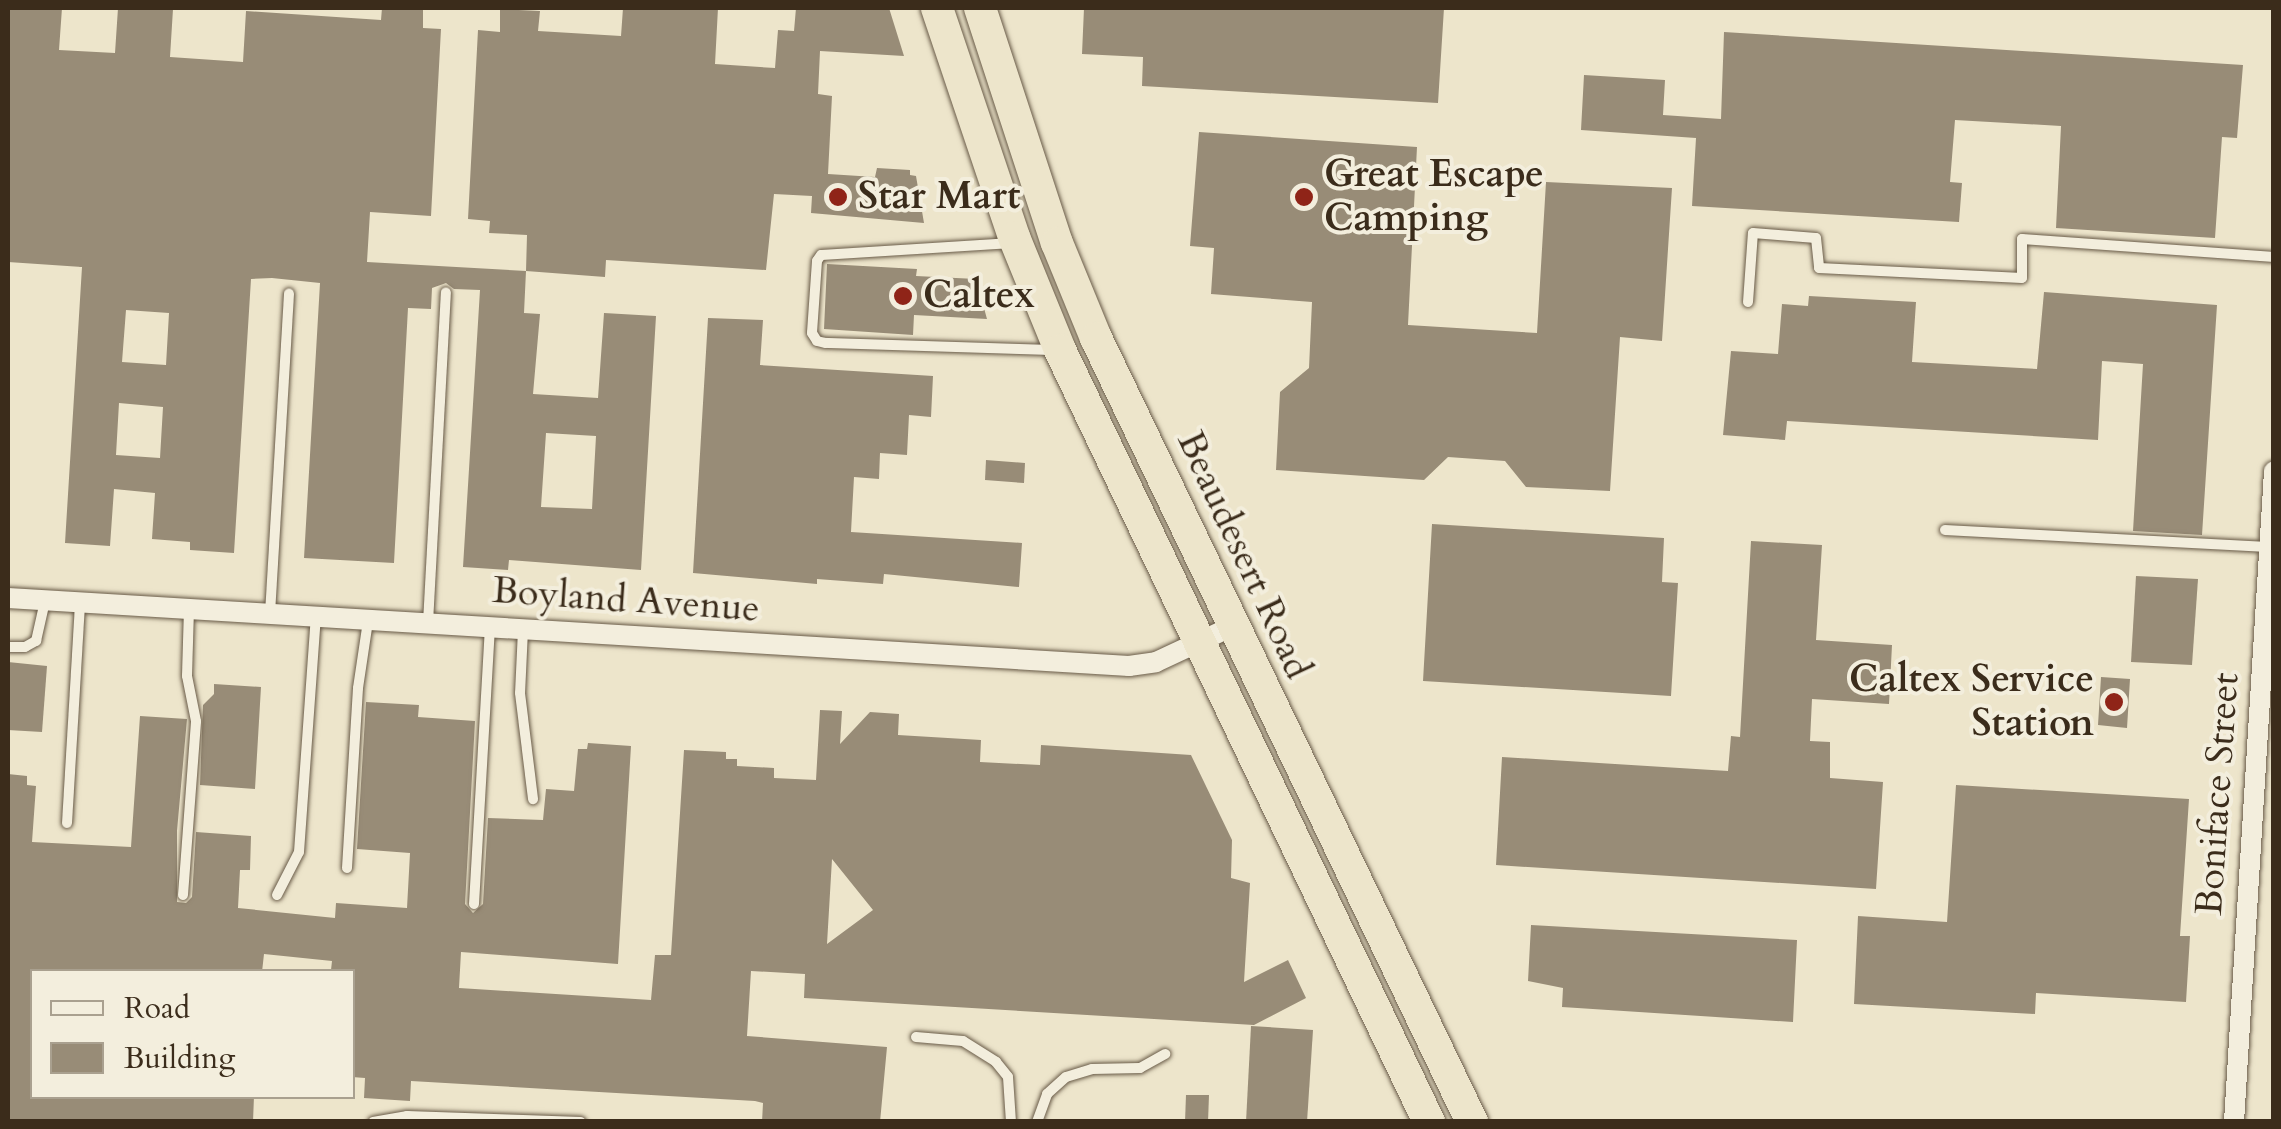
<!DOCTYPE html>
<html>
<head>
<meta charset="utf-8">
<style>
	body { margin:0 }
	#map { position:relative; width:2281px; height:1129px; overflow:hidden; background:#ede5cb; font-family:Cardo,serif }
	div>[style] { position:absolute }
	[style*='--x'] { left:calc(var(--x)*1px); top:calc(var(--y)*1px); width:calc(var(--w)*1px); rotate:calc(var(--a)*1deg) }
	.building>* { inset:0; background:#988c77 }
	.roads { filter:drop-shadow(0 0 2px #685a47) drop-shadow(0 0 2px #685a47) }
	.service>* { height:10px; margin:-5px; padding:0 5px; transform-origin:5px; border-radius:5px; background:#f3eedd }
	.minor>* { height:20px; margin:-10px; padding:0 10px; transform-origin:10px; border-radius:10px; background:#f3eedd }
	.trunk>* { height:32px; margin:-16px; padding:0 16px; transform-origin:16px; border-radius:16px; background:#ede5cb }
	.dots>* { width:28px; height:28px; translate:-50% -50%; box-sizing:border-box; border:5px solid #f3eedd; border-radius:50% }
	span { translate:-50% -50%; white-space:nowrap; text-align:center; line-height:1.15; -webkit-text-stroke:8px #f3eedd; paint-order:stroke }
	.poi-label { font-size:38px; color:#3b2c1b; font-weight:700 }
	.left { translate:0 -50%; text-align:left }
	.right { translate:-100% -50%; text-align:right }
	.street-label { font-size:38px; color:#3b2c1b }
	.frame { position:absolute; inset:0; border:10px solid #3b2c1b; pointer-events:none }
	.legend { position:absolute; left:30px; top:969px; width:325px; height:130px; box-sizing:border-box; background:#f3eedd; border:2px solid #a9a08f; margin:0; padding:12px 18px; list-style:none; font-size:30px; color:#3b2c1b }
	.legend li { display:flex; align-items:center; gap:20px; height:50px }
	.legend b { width:50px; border:2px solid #a9a08f }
</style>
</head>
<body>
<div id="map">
	<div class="building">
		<i style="clip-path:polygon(evenodd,8px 8px,62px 8px,59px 50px,115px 53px,118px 8px,173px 9px,170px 57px,243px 62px,246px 11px,381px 20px,382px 8px,423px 8px,423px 28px,441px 29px,431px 216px,370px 212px,367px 262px,526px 271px,524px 313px,540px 314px,533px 394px,598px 398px,604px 313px,656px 316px,641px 570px,509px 560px,508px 570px,463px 567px,480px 290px,454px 289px,446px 283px,432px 288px,431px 309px,408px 308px,394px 563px,304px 558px,320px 283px,272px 278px,251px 279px,234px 553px,190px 550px,190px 542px,152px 539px,155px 493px,114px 489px,110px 546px,65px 543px,82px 267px,8px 262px,8px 8px,126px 310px,169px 313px,166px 365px,122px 362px,126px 310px,8px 8px,119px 403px,163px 407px,160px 458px,116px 455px,119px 403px,8px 8px,546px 433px,596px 436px,592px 509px,541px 507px,546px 433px)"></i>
		<i style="clip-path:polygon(623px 8px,718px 8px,715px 64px,775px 68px,778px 30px,794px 31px,796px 8px,889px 8px,904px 56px,820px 51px,818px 94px,832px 96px,828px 174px,875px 177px,877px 168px,910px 170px,910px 175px,916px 176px,924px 223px,811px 213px,812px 196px,774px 194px,766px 270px,606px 260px,605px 277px,526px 271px,527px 235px,489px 233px,490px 221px,468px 219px,478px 30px,500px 32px,500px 9px,540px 11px,538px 31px,621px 36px)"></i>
		<i style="clip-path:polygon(1084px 8px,1444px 8px,1438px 103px,1142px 86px,1143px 57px,1082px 54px)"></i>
		<i style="clip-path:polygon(1724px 32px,2243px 65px,2237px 138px,2222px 137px,2215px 238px,2056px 228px,2061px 126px,1955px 120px,1950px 182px,1962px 183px,1959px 222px,1692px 206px,1696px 138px,1581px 130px,1584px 75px,1665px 80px,1663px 115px,1721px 119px)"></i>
		<i style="clip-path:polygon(1199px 132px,1417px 147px,1408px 325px,1537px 333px,1546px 182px,1672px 188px,1662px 341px,1620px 337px,1610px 491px,1526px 487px,1505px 461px,1448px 457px,1424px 480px,1276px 470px,1280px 392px,1309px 368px,1312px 302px,1211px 294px,1214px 248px,1190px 246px)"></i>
		<i style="clip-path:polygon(827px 264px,917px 269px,916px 276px,976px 279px,987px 319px,914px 315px,913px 335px,824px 329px)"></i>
		<i style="clip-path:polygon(2044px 292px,2217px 305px,2202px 535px,2133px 531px,2143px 364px,2102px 361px,2098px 440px,1787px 421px,1785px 440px,1723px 435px,1731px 351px,1778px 354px,1782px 304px,1808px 306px,1809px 296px,1916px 302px,1912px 362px,2037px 369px)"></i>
		<i style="clip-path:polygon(708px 318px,763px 320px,760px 365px,933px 376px,931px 417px,909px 415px,907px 455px,880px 453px,879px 479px,854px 477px,851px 532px,1022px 543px,1019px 587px,884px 574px,883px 584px,817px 579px,817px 584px,693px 573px)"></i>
		<i style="clip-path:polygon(986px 460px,1025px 463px,1024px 483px,985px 480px)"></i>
		<i style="clip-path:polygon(1432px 524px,1664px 538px,1662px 582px,1678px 583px,1671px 696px,1423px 681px)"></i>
		<i style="clip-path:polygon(1751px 541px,1822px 545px,1816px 640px,1892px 645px,1889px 704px,1812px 699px,1810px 741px,1830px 742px,1830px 778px,1883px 782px,1876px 889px,1496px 865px,1502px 757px,1728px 771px,1731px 736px,1740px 737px)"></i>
		<i style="clip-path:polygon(2136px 576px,2198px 579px,2192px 665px,2131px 662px)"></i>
		<i style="clip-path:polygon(8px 662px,47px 666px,42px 732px,8px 730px)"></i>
		<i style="clip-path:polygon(2101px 677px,2130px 679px,2127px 728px,2098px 725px)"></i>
		<i style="clip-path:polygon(214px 684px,261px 687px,255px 789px,200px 785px,203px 705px,214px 694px)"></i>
		<i style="clip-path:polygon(evenodd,366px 702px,419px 705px,418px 717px,475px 721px,465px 904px,473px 913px,483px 904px,488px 818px,543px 820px,546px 789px,574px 791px,578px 749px,587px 749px,588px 743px,631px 746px,618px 964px,461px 952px,459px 988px,651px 1000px,655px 955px,671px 955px,684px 750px,726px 752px,726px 759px,737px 759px,737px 766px,774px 768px,774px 778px,816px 780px,820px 710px,842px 711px,840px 744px,870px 712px,899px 714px,898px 735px,981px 740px,980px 762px,1040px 765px,1041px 745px,1191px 755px,1232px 840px,1231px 878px,1250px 883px,1244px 982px,1288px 960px,1306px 998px,1254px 1025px,804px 998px,805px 974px,751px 971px,747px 1036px,887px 1047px,880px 1122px,762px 1122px,763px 1103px,755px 1101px,411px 1081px,410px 1101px,364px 1098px,365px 1078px,352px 1077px,352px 972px,331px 970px,332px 961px,264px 954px,262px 972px,32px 972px,32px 1096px,254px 1096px,253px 1122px,8px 1122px,8px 774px,27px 776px,27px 785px,36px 786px,32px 842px,131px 847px,140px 716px,187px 719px,177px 831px,177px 902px,186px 903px,192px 897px,196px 832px,251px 836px,250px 870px,240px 870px,238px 908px,335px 918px,336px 903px,407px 908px,410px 853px,357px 849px,366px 702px,832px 859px,873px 910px,827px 944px,832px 859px)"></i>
		<i style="clip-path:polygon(1956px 785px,2189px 799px,2180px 936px,2190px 936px,2186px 1002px,2036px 993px,2035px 1014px,1854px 1004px,1858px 916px,1947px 922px)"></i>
		<i style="clip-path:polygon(1531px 925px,1797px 940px,1793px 1022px,1562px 1007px,1563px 988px,1528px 981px)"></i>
		<i style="clip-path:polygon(1251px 1026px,1313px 1030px,1307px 1122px,1246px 1122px)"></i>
		<i style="clip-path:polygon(1186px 1095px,1209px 1095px,1208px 1122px,1185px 1122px)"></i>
	</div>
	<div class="roads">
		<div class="service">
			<i style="--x:1012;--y:243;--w:191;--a:176.4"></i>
			<i style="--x:821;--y:255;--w:7;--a:124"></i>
			<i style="--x:817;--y:261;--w:72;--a:94"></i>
			<i style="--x:812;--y:333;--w:9;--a:58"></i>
			<i style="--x:817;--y:341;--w:9;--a:13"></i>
			<i style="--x:826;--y:343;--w:228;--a:1.8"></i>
			<i style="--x:1748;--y:302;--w:69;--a:-85.9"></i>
			<i style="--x:1753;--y:233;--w:63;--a:4.5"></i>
			<i style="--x:1816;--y:238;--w:30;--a:84"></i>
			<i style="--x:1819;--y:268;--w:203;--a:2.8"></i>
			<i style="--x:2022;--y:278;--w:39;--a:-90"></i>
			<i style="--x:2022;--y:239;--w:253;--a:4.1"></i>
			<i style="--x:1945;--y:530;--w:323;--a:3"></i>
			<i style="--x:270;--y:614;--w:321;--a:-86.6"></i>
			<i style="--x:428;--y:623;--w:331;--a:-86.9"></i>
			<i style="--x:523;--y:630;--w:63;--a:92.7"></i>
			<i style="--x:520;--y:693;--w:107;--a:83"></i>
			<i style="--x:8;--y:647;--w:17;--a:0"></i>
			<i style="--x:25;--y:647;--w:13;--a:-29"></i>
			<i style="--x:36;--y:641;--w:41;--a:-77.3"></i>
			<i style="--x:67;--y:823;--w:220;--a:-86.6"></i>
			<i style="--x:347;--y:868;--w:180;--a:-86.5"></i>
			<i style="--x:358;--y:688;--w:68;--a:-81.5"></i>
			<i style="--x:183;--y:895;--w:174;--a:-85.7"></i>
			<i style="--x:196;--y:721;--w:46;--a:-101.3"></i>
			<i style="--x:187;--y:676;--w:66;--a:-88.3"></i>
			<i style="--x:277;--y:895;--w:48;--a:-62.9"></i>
			<i style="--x:299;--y:852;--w:236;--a:-85.9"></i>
			<i style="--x:474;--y:904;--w:276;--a:-86.7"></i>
			<i style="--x:916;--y:1037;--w:47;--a:4.9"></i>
			<i style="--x:963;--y:1041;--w:39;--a:32"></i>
			<i style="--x:996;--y:1062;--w:19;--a:51"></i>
			<i style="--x:1008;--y:1077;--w:45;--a:86.2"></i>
			<i style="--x:373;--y:1122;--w:35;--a:-10"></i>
			<i style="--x:407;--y:1116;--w:174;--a:2"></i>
			<i style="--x:1037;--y:1122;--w:30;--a:-70"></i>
			<i style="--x:1047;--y:1094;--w:25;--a:-42"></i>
			<i style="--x:1066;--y:1077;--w:27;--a:-17"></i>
			<i style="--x:1092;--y:1069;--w:48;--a:-1.2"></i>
			<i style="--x:1140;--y:1068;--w:29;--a:-29"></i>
		</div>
		<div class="minor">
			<i style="--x:8;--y:598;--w:1123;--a:3.47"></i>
			<i style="--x:1129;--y:666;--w:27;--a:-8"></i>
			<i style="--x:1156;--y:662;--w:85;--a:-25.1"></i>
			<i style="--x:2234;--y:1122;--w:652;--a:-86.48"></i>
		</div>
		<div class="trunk">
			<i style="--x:937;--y:8;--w:242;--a:71.4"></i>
			<i style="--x:1014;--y:237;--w:122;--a:67.8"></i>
			<i style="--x:1060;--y:350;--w:856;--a:64.45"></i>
			<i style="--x:980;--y:8;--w:247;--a:71.9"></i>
			<i style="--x:1057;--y:243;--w:103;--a:67.7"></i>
			<i style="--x:1096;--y:338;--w:870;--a:64.38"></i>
		</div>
	</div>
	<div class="dots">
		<i style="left:838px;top:197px;background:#8f2418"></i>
		<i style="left:1304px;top:197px;background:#8f2418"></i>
		<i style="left:903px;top:296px;background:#8f2418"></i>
		<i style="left:2114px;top:702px;background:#8f2418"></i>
	</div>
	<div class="poi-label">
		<span class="left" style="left:1324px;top:197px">Great Escape<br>Camping</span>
		<span class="left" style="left:858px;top:197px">Star Mart</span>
		<span class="left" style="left:923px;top:296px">Caltex</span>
		<span class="right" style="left:2094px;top:702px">Caltex Service<br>Station</span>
	</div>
	<div class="street-label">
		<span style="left:1244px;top:555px;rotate:65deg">Beaudesert Road</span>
		<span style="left:626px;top:600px;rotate:4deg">Boyland Avenue</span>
		<span style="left:2218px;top:794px;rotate:-86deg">Boniface Street</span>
	</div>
	<div class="frame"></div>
	<ul class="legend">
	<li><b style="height:12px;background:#f3eedd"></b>Road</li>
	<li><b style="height:28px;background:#988c77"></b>Building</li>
	</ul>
</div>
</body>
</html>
